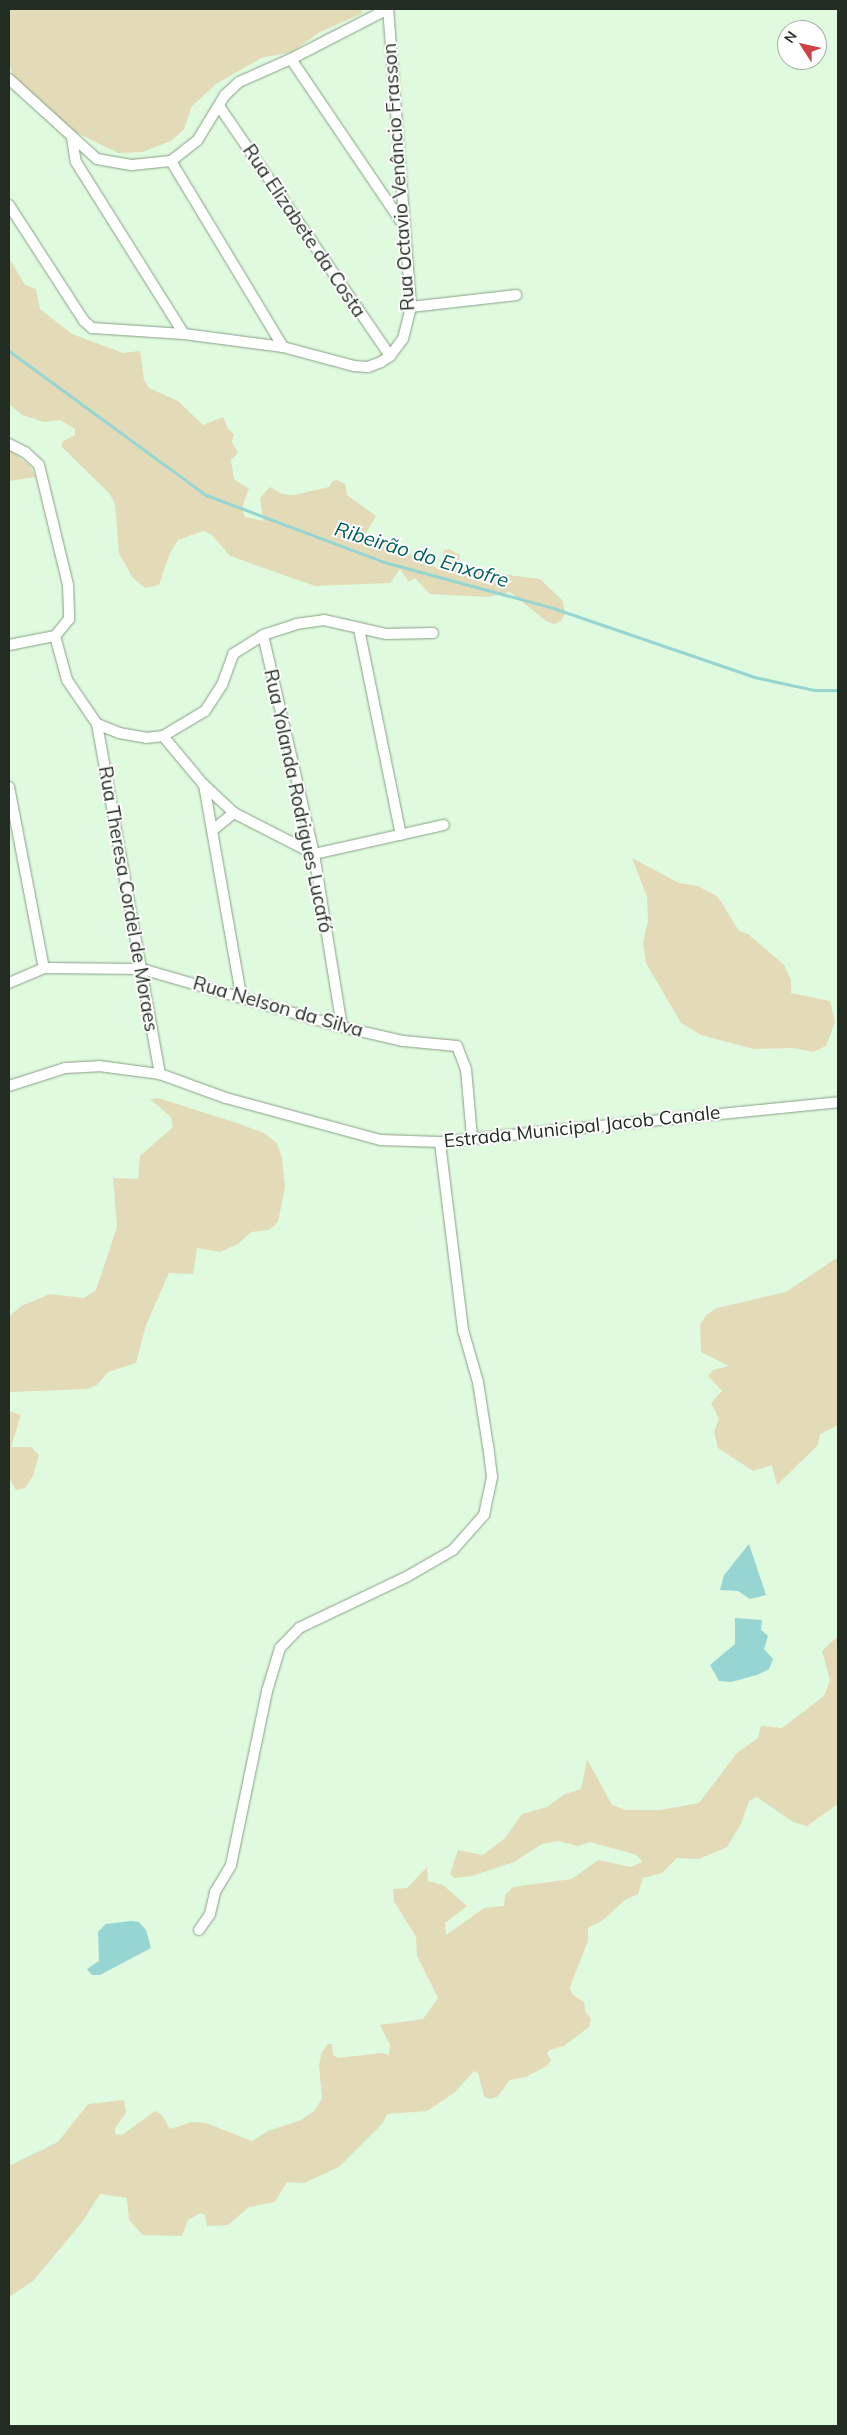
<!DOCTYPE html>
<html>
<head>
<meta charset="utf-8">
<style>
	body { margin:0 }
	#map { position:relative; width:847px; height:2435px; overflow:hidden; background:#dffade; font-family:Mulish,sans-serif }
	div>[style] { position:absolute }
	[style*='--x'] { left:calc(var(--x)*1px); top:calc(var(--y)*1px); width:calc(var(--w)*1px); rotate:calc(var(--a)*1deg) }
	.green>* { inset:0; background:#e3dbb7 }
	.water>* { inset:0; background:#97d5d3 }
	.stream>* { height:3px; margin:-1.5px; padding:0 1.5px; transform-origin:1.5px; border-radius:1.5px; background:#97d5d3 }
	.roads { filter:drop-shadow(0 0 1px #86a086) drop-shadow(0 0 1px #86a086) }
	.street>* { height:10px; margin:-5px; padding:0 5px; transform-origin:5px; border-radius:5px; background:#fff }
	span { translate:-50% -50%; white-space:nowrap; text-align:center; line-height:1.15; -webkit-text-stroke:4px #fefffe; paint-order:stroke }
	.street-label { font-size:19px; color:#222c22 }
	.water-label { font-size:20px; color:#025f5e; font-style:italic }
	.frame { position:absolute; inset:0; border:10px solid #222c22; pointer-events:none }
	.north { position:absolute; left:777px; top:20px; width:50px; height:50px; box-sizing:border-box; background:#fefffe; border:1px solid #a6aba6; border-radius:50%; rotate:305deg; font-size:14px; font-weight:700; line-height:20px; text-align:center; color:#222c22 }
	.north::after { content:''; display:block; margin:auto; width:18px; height:22px; background:#d14148; clip-path:polygon(50% 0,100% 100%,50% 72%,0 100%) }
</style>
</head>
<body>
<div id="map">
	<div class="green">
		<i style="clip-path:polygon(9px 9px,363px 9px,361px 14px,320px 32px,292px 52px,261px 58px,216px 84px,192px 106px,184px 129px,171px 141px,142px 152px,118px 153px,67px 128px,14px 83px,9px 60px)"></i>
		<i style="clip-path:polygon(9px 258px,25px 285px,36px 289px,40px 309px,72px 334px,123px 353px,140px 351px,144px 380px,149px 388px,178px 401px,203px 425px,223px 417px,228px 429px,234px 434px,232px 442px,238px 453px,231px 460px,234px 479px,249px 489px,242px 508px,245px 517px,263px 521px,260px 498px,270px 487px,282px 494px,294px 495px,329px 487px,333px 481px,337px 480px,345px 484px,347px 495px,376px 516px,365px 535px,393px 542px,394px 551px,414px 555px,425px 564px,438px 568px,442px 564px,444px 550px,449px 549px,460px 555px,459px 564px,467px 570px,540px 579px,563px 601px,565px 613px,561px 621px,554px 624px,546px 621px,510px 592px,488px 597px,430px 594px,415px 578px,409px 582px,400px 569px,390px 583px,315px 586px,230px 556px,211px 534px,203px 531px,178px 540px,170px 553px,159px 585px,145px 588px,132px 577px,119px 553px,115px 504px,110px 494px,62px 447px,62px 442px,75px 435px,75px 429px,60px 420px,44px 422px,22px 415px,9px 404px)"></i>
		<i style="clip-path:polygon(9px 449px,30px 466px,36px 477px,9px 481px)"></i>
		<i style="clip-path:polygon(632px 858px,679px 883px,698px 886px,718px 897px,739px 931px,748px 934px,784px 965px,791px 980px,791px 993px,830px 1001px,835px 1022px,826px 1046px,813px 1052px,793px 1048px,754px 1049px,701px 1035px,681px 1023px,646px 963px,643px 943px,648px 921px,647px 897px)"></i>
		<i style="clip-path:polygon(158px 1098px,237px 1123px,264px 1133px,277px 1143px,282px 1158px,285px 1187px,278px 1222px,269px 1230px,251px 1232px,238px 1244px,220px 1252px,197px 1248px,193px 1274px,169px 1273px,146px 1325px,136px 1363px,108px 1372px,97px 1385px,87px 1389px,9px 1392px,9px 1317px,21px 1306px,50px 1294px,84px 1298px,96px 1290px,117px 1227px,113px 1178px,138px 1179px,140px 1156px,173px 1127px,171px 1117px,150px 1099px)"></i>
		<i style="clip-path:polygon(838px 1257px,838px 1425px,820px 1434px,818px 1445px,777px 1485px,772px 1465px,753px 1471px,718px 1448px,714px 1432px,719px 1419px,711px 1403px,722px 1391px,708px 1376px,713px 1370px,729px 1366px,701px 1352px,700px 1325px,706px 1315px,717px 1308px,786px 1292px)"></i>
		<i style="clip-path:polygon(9px 1411px,21px 1415px,11px 1447px,31px 1447px,39px 1455px,33px 1476px,25px 1488px,16px 1490px,9px 1478px)"></i>
		<i style="clip-path:polygon(838px 1636px,838px 1804px,807px 1826px,793px 1822px,757px 1797px,749px 1801px,741px 1824px,727px 1847px,699px 1859px,677px 1858px,662px 1873px,643px 1878px,638px 1894px,625px 1900px,603px 1920px,588px 1928px,588px 1941px,570px 1987px,572px 1994px,584px 2002px,585px 2011px,591px 2019px,589px 2027px,564px 2046px,549px 2050px,547px 2054px,551px 2060px,547px 2066px,526px 2077px,510px 2080px,497px 2097px,490px 2099px,484px 2096px,478px 2073px,474px 2071px,454px 2093px,427px 2111px,387px 2114px,383px 2123px,339px 2167px,304px 2183px,287px 2182px,275px 2202px,249px 2207px,228px 2225px,207px 2226px,205px 2215px,201px 2213px,188px 2220px,182px 2236px,143px 2235px,129px 2220px,127px 2198px,100px 2194px,83px 2221px,33px 2281px,9px 2297px,9px 2166px,58px 2142px,88px 2104px,124px 2100px,126px 2113px,115px 2128px,115px 2134px,122px 2135px,155px 2111px,162px 2115px,170px 2129px,192px 2122px,206px 2123px,252px 2141px,268px 2131px,301px 2120px,314px 2111px,322px 2099px,319px 2065px,322px 2052px,328px 2044px,332px 2044px,333px 2055px,338px 2058px,382px 2053px,389px 2055px,390px 2045px,380px 2025px,423px 2019px,438px 1998px,417px 1956px,416px 1937px,394px 1901px,393px 1889px,407px 1888px,427px 1867px,428px 1881px,443px 1885px,467px 1906px,445px 1923px,446px 1935px,484px 1908px,504px 1906px,505px 1895px,513px 1887px,572px 1879px,598px 1860px,631px 1867px,642px 1862px,637px 1855px,590px 1842px,578px 1846px,558px 1841px,542px 1844px,514px 1862px,472px 1876px,454px 1878px,450px 1874px,458px 1850px,483px 1855px,505px 1838px,522px 1814px,547px 1807px,565px 1794px,581px 1789px,587px 1759px,612px 1805px,626px 1810px,660px 1810px,699px 1803px,737px 1753px,758px 1738px,761px 1726px,782px 1728px,824px 1696px,830px 1680px,822px 1651px)"></i>
	</div>
	<div class="water">
		<i style="clip-path:polygon(749px 1544px,766px 1595px,750px 1599px,738px 1591px,720px 1590px,724px 1575px)"></i>
		<i style="clip-path:polygon(735px 1618px,762px 1620px,761px 1630px,768px 1636px,764px 1649px,773px 1659px,769px 1669px,757px 1675px,731px 1682px,719px 1681px,710px 1665px,735px 1644px)"></i>
		<i style="clip-path:polygon(131px 1921px,139px 1922px,146px 1930px,151px 1948px,100px 1975px,92px 1975px,87px 1969px,99px 1961px,98px 1932px,106px 1924px)"></i>
	</div>
	<div class="stream">
		<i style="--x:9;--y:351;--w:244;--a:36.2"></i>
		<i style="--x:206;--y:495;--w:190;--a:20.6"></i>
		<i style="--x:384;--y:562;--w:175;--a:15.2"></i>
		<i style="--x:553;--y:608;--w:213;--a:18.9"></i>
		<i style="--x:754;--y:677;--w:61;--a:12.2"></i>
		<i style="--x:814;--y:690;--w:24;--a:0"></i>
	</div>
	<div class="roads">
		<div class="street">
			<i style="--x:291;--y:59;--w:202;--a:55.9"></i>
			<i style="--x:9;--y:79;--w:119;--a:42.3"></i>
			<i style="--x:97;--y:159;--w:36;--a:10"></i>
			<i style="--x:132;--y:165;--w:39;--a:-6"></i>
			<i style="--x:171;--y:161;--w:33;--a:-38"></i>
			<i style="--x:197;--y:141;--w:54;--a:-58.7"></i>
			<i style="--x:225;--y:95;--w:19;--a:-43"></i>
			<i style="--x:239;--y:82;--w:57;--a:-23.9"></i>
			<i style="--x:291;--y:59;--w:109;--a:-27.3"></i>
			<i style="--x:219;--y:106;--w:303;--a:55.6"></i>
			<i style="--x:72;--y:138;--w:24;--a:81"></i>
			<i style="--x:76;--y:162;--w:203;--a:57.9"></i>
			<i style="--x:171;--y:161;--w:217;--a:58.9"></i>
			<i style="--x:9;--y:205;--w:138;--a:57.1"></i>
			<i style="--x:84;--y:321;--w:11;--a:41"></i>
			<i style="--x:92;--y:328;--w:92;--a:3.7"></i>
			<i style="--x:184;--y:334;--w:100;--a:7.5"></i>
			<i style="--x:283;--y:347;--w:73;--a:15"></i>
			<i style="--x:354;--y:366;--w:14;--a:4"></i>
			<i style="--x:368;--y:367;--w:14;--a:-21"></i>
			<i style="--x:381;--y:362;--w:11;--a:-34"></i>
			<i style="--x:390;--y:356;--w:21;--a:-53"></i>
			<i style="--x:403;--y:339;--w:33;--a:-76"></i>
			<i style="--x:411;--y:307;--w:299;--a:-94.4"></i>
			<i style="--x:411;--y:307;--w:106;--a:-6.5"></i>
			<i style="--x:9;--y:444;--w:18;--a:27"></i>
			<i style="--x:25;--y:452;--w:19;--a:43"></i>
			<i style="--x:39;--y:465;--w:123;--a:76.4"></i>
			<i style="--x:68;--y:585;--w:34;--a:88"></i>
			<i style="--x:69;--y:619;--w:22;--a:129"></i>
			<i style="--x:359;--y:629;--w:210;--a:78.5"></i>
			<i style="--x:263;--y:635;--w:225;--a:76.9"></i>
			<i style="--x:314;--y:854;--w:175;--a:80.8"></i>
			<i style="--x:55;--y:636;--w:46;--a:74.7"></i>
			<i style="--x:67;--y:680;--w:53;--a:55.7"></i>
			<i style="--x:97;--y:724;--w:24;--a:22"></i>
			<i style="--x:119;--y:733;--w:27;--a:10"></i>
			<i style="--x:146;--y:738;--w:17;--a:-7"></i>
			<i style="--x:163;--y:736;--w:49;--a:-30.8"></i>
			<i style="--x:205;--y:711;--w:31;--a:-57"></i>
			<i style="--x:222;--y:685;--w:33;--a:-70"></i>
			<i style="--x:233;--y:654;--w:36;--a:-32"></i>
			<i style="--x:263;--y:635;--w:35;--a:-18"></i>
			<i style="--x:296;--y:624;--w:28;--a:-8"></i>
			<i style="--x:324;--y:620;--w:64;--a:12.7"></i>
			<i style="--x:386;--y:634;--w:47;--a:-1.2"></i>
			<i style="--x:9;--y:645;--w:47;--a:-11.1"></i>
			<i style="--x:97;--y:724;--w:356;--a:79.8"></i>
			<i style="--x:163;--y:736;--w:62;--a:50.2"></i>
			<i style="--x:203;--y:784;--w:42;--a:43.1"></i>
			<i style="--x:234;--y:813;--w:90;--a:27.1"></i>
			<i style="--x:314;--y:854;--w:133;--a:-12.6"></i>
			<i style="--x:204;--y:785;--w:213;--a:80"></i>
			<i style="--x:9;--y:787;--w:184;--a:79.1"></i>
			<i style="--x:214;--y:829;--w:26;--a:-39"></i>
			<i style="--x:9;--y:983;--w:38;--a:-23"></i>
			<i style="--x:44;--y:968;--w:98;--a:0.6"></i>
			<i style="--x:142;--y:969;--w:208;--a:16.2"></i>
			<i style="--x:342;--y:1027;--w:63;--a:12.9"></i>
			<i style="--x:403;--y:1041;--w:54;--a:5.3"></i>
			<i style="--x:457;--y:1046;--w:25;--a:69"></i>
			<i style="--x:466;--y:1069;--w:69;--a:85"></i>
			<i style="--x:9;--y:1086;--w:59;--a:-17.8"></i>
			<i style="--x:65;--y:1068;--w:34;--a:-3"></i>
			<i style="--x:99;--y:1066;--w:62;--a:7.5"></i>
			<i style="--x:160;--y:1074;--w:70;--a:20"></i>
			<i style="--x:226;--y:1098;--w:161;--a:15.2"></i>
			<i style="--x:381;--y:1140;--w:59;--a:1.9"></i>
			<i style="--x:440;--y:1142;--w:400;--a:-5.7"></i>
			<i style="--x:199;--y:1930;--w:19;--a:-55"></i>
			<i style="--x:210;--y:1914;--w:23;--a:-77"></i>
			<i style="--x:215;--y:1892;--w:31;--a:-59"></i>
			<i style="--x:231;--y:1865;--w:178;--a:-78.3"></i>
			<i style="--x:267;--y:1691;--w:45;--a:-73.2"></i>
			<i style="--x:280;--y:1648;--w:28;--a:-46"></i>
			<i style="--x:299;--y:1628;--w:121;--a:-25.5"></i>
			<i style="--x:408;--y:1576;--w:52;--a:-30"></i>
			<i style="--x:453;--y:1550;--w:47;--a:-48.5"></i>
			<i style="--x:484;--y:1515;--w:39;--a:-78"></i>
			<i style="--x:492;--y:1477;--w:31;--a:-97"></i>
			<i style="--x:488;--y:1446;--w:65;--a:-98.9"></i>
			<i style="--x:478;--y:1382;--w:54;--a:-106.1"></i>
			<i style="--x:463;--y:1330;--w:189;--a:-97"></i>
		</div>
	</div>
	<div class="street-label">
		<span style="left:399px;top:177px;rotate:-94deg">Rua Octavio Venâncio Frasson</span>
		<span style="left:304px;top:231px;rotate:56deg">Rua Elizabete da Costa</span>
		<span style="left:298px;top:801px;rotate:78deg">Rua Yolanda Rodrigues Lucafó</span>
		<span style="left:128px;top:899px;rotate:80deg">Rua Theresa Cordel de Moraes</span>
		<span style="left:278px;top:1007px;rotate:16deg">Rua Nelson da Silva</span>
		<span style="left:582px;top:1127px;rotate:-6deg">Estrada Municipal Jacob Canale</span>
	</div>
	<div class="water-label">
		<span style="left:422px;top:554px;rotate:17deg">Ribeirão do Enxofre</span>
	</div>
	<div class="frame"></div>
	<div class="north">N</div>
</div>
</body>
</html>
